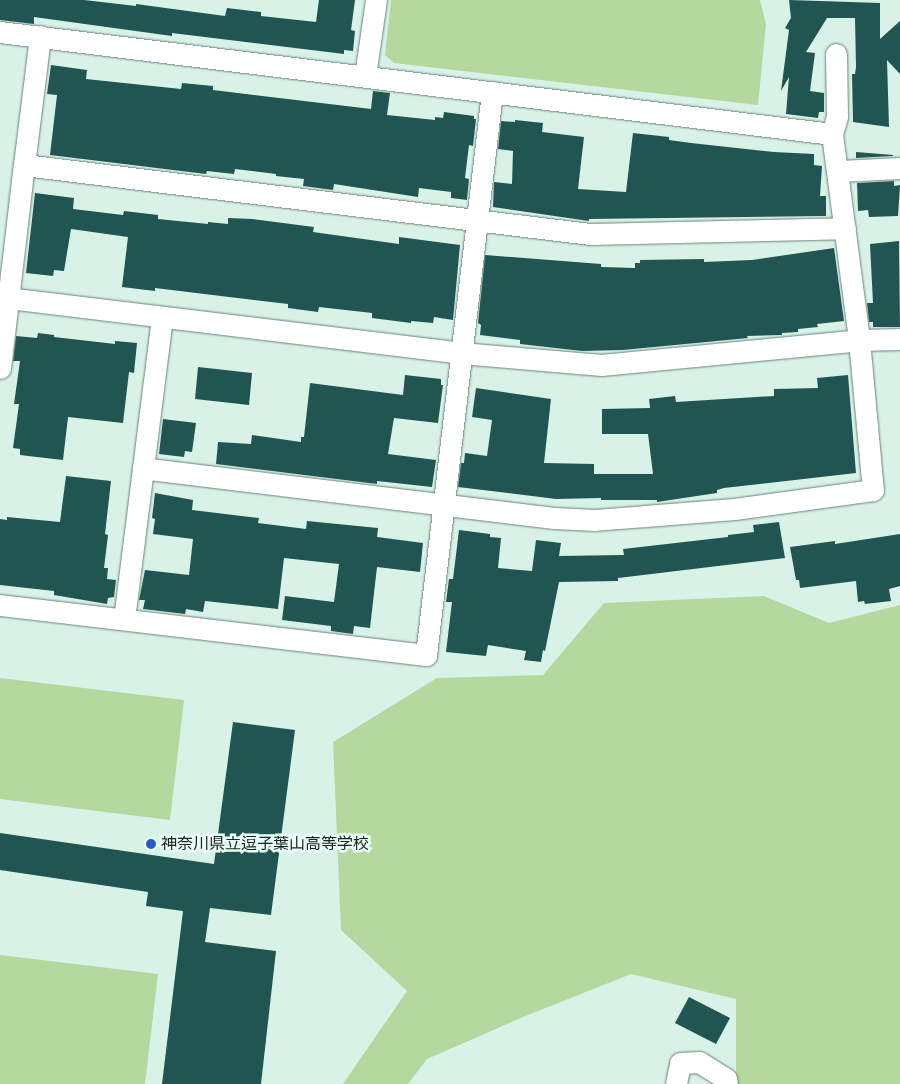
<!DOCTYPE html>
<html>
<head>
<meta charset="utf-8">
<style>
	body { margin:0 }
	#map { position:relative; width:900px; height:1084px; overflow:hidden; background:#d8f2e8; font-family:"Public Sans","Noto Sans JP",sans-serif }
	div>[style] { position:absolute }
	[style*='--x'] { left:calc(var(--x)*1px); top:calc(var(--y)*1px); width:calc(var(--w)*1px); rotate:calc(var(--a)*1deg) }
	.green>* { inset:0; background:#b4d89d }
	.building>* { inset:0; background:#205551 }
	.roads { filter:drop-shadow(0 0 1px #6b8279) drop-shadow(0 0 1px #6b8279) }
	.minor>* { height:21px; margin:-10.5px; padding:0 10.5px; transform-origin:10.5px; border-radius:10.5px; background:#fff }
	.dots>* { width:14px; height:14px; translate:-50% -50%; box-sizing:border-box; border:2px solid #e9fef6; border-radius:50% }
	span { translate:-50% -50%; white-space:nowrap; text-align:center; line-height:1.15; -webkit-text-stroke:5px #e9fef6; paint-order:stroke }
	.poi-label { font-size:16px; color:#1a2320 }
	.left { translate:0 -50%; text-align:left }
</style>
</head>
<body>
<div id="map">
	<div class="green">
		<i style="clip-path:polygon(391px 0,760px 0,766px 24px,758px 105px,394px 63px,385px 55px)"></i>
		<i style="clip-path:polygon(764px 596px,829px 623px,900px 605px,900px 1084px,736px 1084px,736px 999px,631px 974px,523px 1017px,427px 1059px,408px 1084px,343px 1084px,407px 991px,341px 930px,333px 742px,437px 678px,543px 675px,604px 603px)"></i>
		<i style="clip-path:polygon(0 678px,184px 700px,170px 820px,0 799px)"></i>
		<i style="clip-path:polygon(0 955px,158px 974px,145px 1084px,0 1084px)"></i>
	</div>
	<div class="building">
		<i style="clip-path:polygon(0 0,84px 0,136px 6px,136px 4px,225px 16px,227px 8px,261px 12px,261px 16px,316px 22px,319px 0,355px 0,351px 30px,355px 31px,353px 51px,344px 50px,344px 54px,172px 33px,172px 36px,34px 17px,34px 24px,0 20px)"></i>
		<i style="clip-path:polygon(789px 0,880px 3px,880px 39px,900px 21px,900px 74px,887px 60px,889px 127px,853px 122px,852px 74px,855px 74px,856px 67px,855px 18px,827px 18px,806px 52px,815px 53px,810px 91px,824px 93px,824px 112px,819px 112px,818px 118px,786px 114px,789px 77px,781px 91px,789px 30px,785px 28px,791px 18px)"></i>
		<i style="clip-path:polygon(51px 65px,87px 70px,86px 79px,181px 89px,182px 83px,213px 86px,213px 90px,371px 109px,373px 91px,390px 93px,387px 115px,435px 120px,435px 117px,443px 118px,444px 112px,474px 116px,474px 119px,476px 119px,473px 146px,469px 145px,465px 178px,469px 179px,467px 200px,451px 198px,451px 192px,419px 188px,418px 197px,334px 184px,333px 190px,303px 186px,304px 179px,276px 176px,276px 174px,235px 169px,234px 174px,207px 171px,206px 174px,50px 155px,57px 95px,47px 94px)"></i>
		<i style="clip-path:polygon(515px 120px,543px 123px,542px 132px,584px 137px,578px 189px,626px 192px,633px 133px,669px 137px,669px 140px,691px 143px,774px 152px,814px 154px,814px 165px,822px 166px,820px 196px,826px 196px,826px 216px,589px 219px,589px 221px,493px 207px,494px 182px,512px 184px,513px 151px,498px 149px,501px 121px,515px 122px)"></i>
		<i style="clip-path:polygon(856px 152px,893px 155px,893px 156px,856px 158px)"></i>
		<i style="clip-path:polygon(894px 181px,894px 186px,900px 185px,898px 216px,869px 217px,868px 210px,858px 211px,857px 183px)"></i>
		<i style="clip-path:polygon(35px 193px,74px 198px,73px 209px,123px 215px,124px 211px,158px 215px,158px 219px,208px 224px,208px 222px,228px 224px,228px 218px,252px 219px,314px 227px,313px 232px,399px 244px,399px 237px,460px 245px,453px 320px,434px 317px,433px 323px,411px 321px,411px 323px,372px 318px,372px 313px,319px 307px,318px 312px,288px 308px,288px 304px,155px 288px,155px 291px,122px 287px,128px 237px,71px 229px,64px 271px,54px 270px,53px 276px,26px 273px)"></i>
		<i style="clip-path:polygon(899px 241px,900px 327px,873px 327px,873px 322px,869px 322px,867px 303px,873px 303px,870px 244px)"></i>
		<i style="clip-path:polygon(834px 248px,844px 321px,817px 324px,818px 327px,798px 329px,798px 332px,782px 333px,782px 335px,747px 336px,748px 338px,623px 350px,582px 351px,520px 344px,520px 340px,480px 335px,481px 325px,478px 323px,485px 255px,601px 264px,601px 267px,635px 268px,635px 263px,640px 263px,640px 260px,704px 259px,704px 262px,752px 260px)"></i>
		<i style="clip-path:polygon(38px 333px,54px 335px,54px 337px,115px 344px,115px 341px,137px 343px,134px 373px,129px 372px,123px 423px,68px 417px,63px 460px,20px 455px,20px 449px,13px 448px,19px 404px,14px 404px,20px 361px,13px 361px,16px 336px,37px 338px)"></i>
		<i style="clip-path:polygon(198px 367px,252px 373px,249px 405px,195px 399px)"></i>
		<i style="clip-path:polygon(405px 375px,441px 379px,441px 385px,443px 385px,438px 423px,394px 418px,388px 454px,436px 460px,432px 487px,377px 481px,377px 484px,216px 464px,218px 442px,251px 444px,252px 435px,301px 442px,301px 437px,304px 437px,310px 383px,403px 395px)"></i>
		<i style="clip-path:polygon(848px 375px,856px 473px,724px 488px,717px 490px,717px 493px,657px 502px,657px 500px,601px 500px,601px 498px,556px 499px,458px 487px,461px 463px,464px 463px,465px 453px,487px 456px,492px 420px,472px 417px,476px 388px,551px 399px,544px 463px,594px 464px,594px 474px,653px 474px,648px 434px,602px 434px,602px 409px,650px 408px,649px 399px,675px 396px,676px 402px,774px 396px,774px 389px,818px 388px,817px 378px)"></i>
		<i style="clip-path:polygon(163px 419px,196px 423px,192px 452px,185px 451px,184px 457px,159px 454px)"></i>
		<i style="clip-path:polygon(66px 476px,111px 481px,105px 534px,108px 535px,104px 568px,108px 568px,107px 579px,116px 580px,114px 597px,108px 598px,107px 604px,54px 595px,54px 591px,0 585px,0 519px,7px 520px,7px 517px,60px 522px)"></i>
		<i style="clip-path:polygon(155px 493px,193px 500px,192px 510px,259px 518px,258px 523px,306px 529px,307px 521px,378px 528px,377px 537px,423px 543px,420px 572px,377px 567px,370px 628px,354px 626px,353px 634px,331px 631px,331px 626px,282px 620px,285px 596px,334px 602px,339px 564px,284px 558px,278px 609px,205px 601px,203px 612px,186px 609px,185px 614px,143px 609px,145px 600px,139px 600px,145px 570px,189px 575px,193px 539px,153px 534px,155px 519px,152px 518px)"></i>
		<i style="clip-path:polygon(779px 522px,785px 558px,618px 578px,618px 581px,559px 582px,545px 651px,543px 650px,541px 662px,524px 660px,526px 651px,488px 645px,486px 656px,446px 652px,452px 602px,446px 602px,449px 579px,453px 579px,459px 530px,490px 534px,490px 537px,501px 538px,498px 568px,532px 571px,536px 540px,561px 543px,559px 556px,624px 555px,623px 549px,728px 537px,728px 535px,754px 532px,753px 525px)"></i>
		<i style="clip-path:polygon(900px 534px,900px 586px,889px 589px,891px 601px,865px 604px,864px 601px,858px 602px,856px 581px,800px 588px,799px 580px,796px 580px,790px 547px,835px 541px,835px 544px)"></i>
		<i style="clip-path:polygon(233px 722px,295px 730px,271px 915px,210px 908px,205px 942px,276px 951px,261px 1084px,162px 1084px,183px 911px,146px 906px,148px 892px,0 870px,0 833px,214px 864px)"></i>
		<i style="clip-path:polygon(689px 997px,730px 1018px,716px 1044px,675px 1023px)"></i>
	</div>
	<div class="roads">
		<div class="minor">
			<i style="--x:0;--y:32;--w:838;--a:6.99"></i>
			<i style="--x:832;--y:134;--w:208;--a:82.5"></i>
			<i style="--x:859;--y:340;--w:151;--a:84.7"></i>
			<i style="--x:873;--y:490;--w:140;--a:172.2"></i>
			<i style="--x:734;--y:509;--w:139;--a:175.5"></i>
			<i style="--x:595;--y:520;--w:41;--a:-177.2"></i>
			<i style="--x:554;--y:518;--w:414;--a:-173.1"></i>
			<i style="--x:143;--y:468;--w:152;--a:-82.8"></i>
			<i style="--x:365;--y:76;--w:77;--a:-81.8"></i>
			<i style="--x:832;--y:134;--w:18;--a:-74"></i>
			<i style="--x:837;--y:117;--w:63;--a:-90.9"></i>
			<i style="--x:24;--y:165;--w:130;--a:-82.9"></i>
			<i style="--x:839;--y:171;--w:61;--a:-2.8"></i>
			<i style="--x:0;--y:297;--w:464;--a:6.9"></i>
			<i style="--x:461;--y:353;--w:141;--a:4.9"></i>
			<i style="--x:601;--y:365;--w:259;--a:-5.5"></i>
			<i style="--x:859;--y:340;--w:41;--a:-1.4"></i>
			<i style="--x:0;--y:368;--w:204;--a:-83.3"></i>
			<i style="--x:24;--y:165;--w:570;--a:6.95"></i>
			<i style="--x:590;--y:234;--w:255;--a:-1.3"></i>
			<i style="--x:0;--y:605;--w:429;--a:6.7"></i>
			<i style="--x:426;--y:655;--w:567;--a:-83.31"></i>
			<i style="--x:124;--y:619;--w:152;--a:-82.8"></i>
			<i style="--x:676;--y:1084;--w:21;--a:-79"></i>
			<i style="--x:680;--y:1063;--w:19;--a:-3"></i>
			<i style="--x:699;--y:1062;--w:32;--a:32"></i>
			<i style="--x:726;--y:1079;--w:5;--a:79"></i>
		</div>
	</div>
	<div class="dots">
		<i style="left:151px;top:844px;background:#265ac7"></i>
	</div>
	<div class="poi-label">
		<span class="left" style="left:161px;top:844px">神奈川県立逗子葉山高等学校</span>
	</div>
</div>
</body>
</html>
